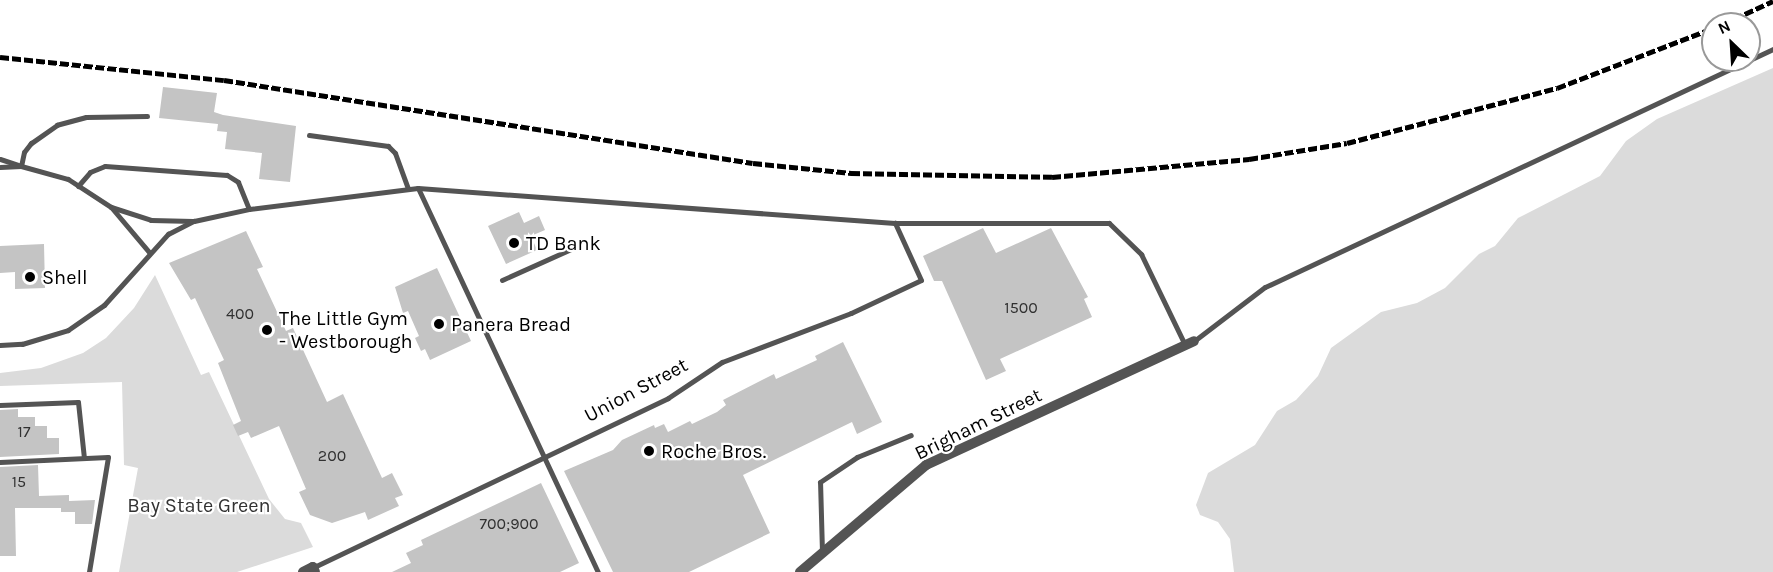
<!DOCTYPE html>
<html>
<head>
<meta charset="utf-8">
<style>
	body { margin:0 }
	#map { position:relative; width:1773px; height:572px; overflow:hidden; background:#fff; font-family:Karla,sans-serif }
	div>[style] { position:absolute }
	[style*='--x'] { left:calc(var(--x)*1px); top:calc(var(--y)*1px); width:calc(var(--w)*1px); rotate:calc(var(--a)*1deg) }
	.green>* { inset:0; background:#dbdbdb }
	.building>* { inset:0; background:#c4c4c4 }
	.service>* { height:5px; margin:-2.5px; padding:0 2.5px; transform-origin:2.5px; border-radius:2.5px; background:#545454 }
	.minor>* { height:10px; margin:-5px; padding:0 5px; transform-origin:5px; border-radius:5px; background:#545454 }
	.rail>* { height:4.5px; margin-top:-2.25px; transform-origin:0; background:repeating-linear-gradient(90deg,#000 0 9px,transparent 0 12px) }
	.dots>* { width:16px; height:16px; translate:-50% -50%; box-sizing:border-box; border:3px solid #fff; border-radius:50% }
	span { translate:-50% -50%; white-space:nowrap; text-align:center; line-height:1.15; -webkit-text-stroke:4.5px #fff; paint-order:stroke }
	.number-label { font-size:16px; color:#313131 }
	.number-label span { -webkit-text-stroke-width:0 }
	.poi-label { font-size:20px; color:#000 }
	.left { translate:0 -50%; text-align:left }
	.street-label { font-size:20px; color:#000 }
	.park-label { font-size:20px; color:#323232 }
	.north { position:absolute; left:1701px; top:12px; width:60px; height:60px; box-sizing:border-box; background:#fff; border:2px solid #999; border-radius:50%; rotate:335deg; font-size:16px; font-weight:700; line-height:24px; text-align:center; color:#000 }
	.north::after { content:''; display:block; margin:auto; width:21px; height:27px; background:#000; clip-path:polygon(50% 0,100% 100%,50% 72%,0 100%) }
</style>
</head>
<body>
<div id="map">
	<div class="green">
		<i style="clip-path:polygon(1773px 68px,1773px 572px,1234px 572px,1230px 539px,1218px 522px,1200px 515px,1196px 505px,1208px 473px,1255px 445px,1277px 411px,1296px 400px,1318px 376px,1331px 348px,1381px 312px,1417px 303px,1445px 288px,1479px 254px,1495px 246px,1518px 218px,1600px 176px,1626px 141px,1657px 119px)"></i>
		<i style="clip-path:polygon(155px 275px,201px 375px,209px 372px,269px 499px,285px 519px,301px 523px,313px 547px,237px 572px,119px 572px,138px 468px,124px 465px,122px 382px,0 386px,0 373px,41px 368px,83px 353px,106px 338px,134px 308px)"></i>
	</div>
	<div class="building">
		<i style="clip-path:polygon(163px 87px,217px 93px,214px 112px,223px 115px,296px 126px,290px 182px,259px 179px,262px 153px,225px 149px,227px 132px,217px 131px,218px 124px,159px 118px)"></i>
		<i style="clip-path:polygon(519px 212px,524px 223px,539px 216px,545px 230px,531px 236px,537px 250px,506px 264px,488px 226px)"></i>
		<i style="clip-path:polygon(983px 228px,996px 253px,1051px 228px,1088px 297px,1084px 299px,1092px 317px,1000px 359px,1006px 371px,986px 380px,942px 281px,934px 281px,923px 256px)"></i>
		<i style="clip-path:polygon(246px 231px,263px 267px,257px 269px,286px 331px,293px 328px,327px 402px,343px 394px,382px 478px,392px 473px,403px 495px,395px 498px,399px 506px,368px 520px,365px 512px,332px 523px,310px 515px,299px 492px,306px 489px,279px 426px,251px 438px,248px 432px,238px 436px,233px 425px,241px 421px,218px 363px,224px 360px,195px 298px,191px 300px,169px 263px)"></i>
		<i style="clip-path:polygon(44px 244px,45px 288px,15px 289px,15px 272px,0 273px,0 246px)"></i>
		<i style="clip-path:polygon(437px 268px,471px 341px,430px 360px,425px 349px,421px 351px,415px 338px,419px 336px,408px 311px,403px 313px,395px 287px)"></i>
		<i style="clip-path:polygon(843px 342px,882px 422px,857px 434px,852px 422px,743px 475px,770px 533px,689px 572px,613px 572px,564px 471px,613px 450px,622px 440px,654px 425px,655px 428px,664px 424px,668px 432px,690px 421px,692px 424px,717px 412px,726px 405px,723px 400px,774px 374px,776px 379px,817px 360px,815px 356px)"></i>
		<i style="clip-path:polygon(18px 409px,18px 417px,35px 417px,35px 426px,47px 426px,47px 438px,59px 438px,59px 454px,0 457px,0 410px)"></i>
		<i style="clip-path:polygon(38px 465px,39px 496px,69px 495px,69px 501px,95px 500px,92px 524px,75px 524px,75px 512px,61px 512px,61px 508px,15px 508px,16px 556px,0 556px,0 467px)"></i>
		<i style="clip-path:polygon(541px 483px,579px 563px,560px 572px,392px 572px,411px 563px,406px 553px,423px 545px,421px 540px)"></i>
	</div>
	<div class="service">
		<i style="--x:147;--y:116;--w:61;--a:179.1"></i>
		<i style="--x:86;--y:117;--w:30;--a:165"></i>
		<i style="--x:57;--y:125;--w:32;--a:145"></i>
		<i style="--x:31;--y:143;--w:11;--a:128"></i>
		<i style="--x:24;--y:152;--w:14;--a:102"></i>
		<i style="--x:21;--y:166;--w:49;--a:15.5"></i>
		<i style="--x:68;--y:179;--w:51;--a:33.1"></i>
		<i style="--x:111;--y:207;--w:59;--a:49.8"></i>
		<i style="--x:309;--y:135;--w:80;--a:7.9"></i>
		<i style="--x:388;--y:146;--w:10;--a:45"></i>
		<i style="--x:395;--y:153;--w:38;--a:70"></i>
		<i style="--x:0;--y:159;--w:22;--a:18"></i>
		<i style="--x:21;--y:166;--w:21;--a:177"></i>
		<i style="--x:78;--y:186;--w:18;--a:-49"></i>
		<i style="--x:90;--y:172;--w:16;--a:-22"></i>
		<i style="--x:105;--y:166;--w:122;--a:4.2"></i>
		<i style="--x:227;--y:175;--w:13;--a:32"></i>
		<i style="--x:238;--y:182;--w:29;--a:68"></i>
		<i style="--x:418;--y:188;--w:424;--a:64.9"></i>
		<i style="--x:111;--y:207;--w:42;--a:18"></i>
		<i style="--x:151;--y:220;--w:42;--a:1.4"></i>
		<i style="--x:502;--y:280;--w:85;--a:-24.2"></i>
		<i style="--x:1194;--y:341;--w:89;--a:-37.3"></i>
		<i style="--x:1265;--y:287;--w:561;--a:-25.1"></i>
		<i style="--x:0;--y:345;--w:22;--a:-3"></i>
		<i style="--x:22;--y:344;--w:48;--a:-16.9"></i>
		<i style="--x:68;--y:330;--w:44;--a:-34.8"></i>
		<i style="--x:104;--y:305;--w:96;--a:-48"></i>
		<i style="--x:168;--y:234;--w:29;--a:-27"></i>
		<i style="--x:194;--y:221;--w:56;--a:-12.3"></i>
		<i style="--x:249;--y:209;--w:170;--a:-7.1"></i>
		<i style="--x:418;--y:188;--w:478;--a:4.2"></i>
		<i style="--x:895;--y:223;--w:214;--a:0"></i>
		<i style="--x:1109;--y:223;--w:45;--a:44.1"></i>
		<i style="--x:1141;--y:254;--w:101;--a:64.2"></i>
		<i style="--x:0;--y:405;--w:78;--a:-2.2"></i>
		<i style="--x:78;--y:402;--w:56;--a:83.9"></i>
		<i style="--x:0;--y:462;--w:108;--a:-2.7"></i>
		<i style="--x:108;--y:457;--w:117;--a:99.4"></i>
		<i style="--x:822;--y:552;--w:70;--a:-91.6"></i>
		<i style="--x:820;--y:482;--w:45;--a:-34"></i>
		<i style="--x:857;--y:457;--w:58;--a:-22.2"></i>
		<i style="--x:314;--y:567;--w:392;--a:-25.5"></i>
		<i style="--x:668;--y:398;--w:65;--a:-33.7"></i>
		<i style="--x:722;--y:362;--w:138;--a:-20.8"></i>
		<i style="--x:851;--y:313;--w:77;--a:-25.2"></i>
		<i style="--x:921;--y:280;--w:63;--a:-114.5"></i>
	</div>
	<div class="minor">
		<i style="--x:303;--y:572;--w:11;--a:-27"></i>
		<i style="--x:313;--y:567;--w:5;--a:68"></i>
		<i style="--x:800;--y:572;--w:165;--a:-40.3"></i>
		<i style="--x:926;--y:465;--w:295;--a:-24.8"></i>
	</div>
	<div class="rail">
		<i style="--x:1723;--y:24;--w:55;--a:-24.7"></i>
		<i style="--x:0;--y:57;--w:225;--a:5.9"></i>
		<i style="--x:224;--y:80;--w:535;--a:8.92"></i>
		<i style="--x:753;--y:163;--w:99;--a:5.8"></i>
		<i style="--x:851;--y:173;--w:201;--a:1.1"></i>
		<i style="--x:1052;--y:177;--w:198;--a:-5.2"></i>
		<i style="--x:1249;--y:159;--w:99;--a:-9.3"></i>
		<i style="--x:1347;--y:143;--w:217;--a:-14.7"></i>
		<i style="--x:1557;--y:88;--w:167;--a:-21"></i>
	</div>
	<div class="dots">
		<i style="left:514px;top:243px;background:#000"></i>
		<i style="left:30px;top:277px;background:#000"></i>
		<i style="left:439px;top:324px;background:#000"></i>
		<i style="left:267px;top:330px;background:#000"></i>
		<i style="left:649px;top:451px;background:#000"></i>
	</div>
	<div class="number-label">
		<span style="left:1021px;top:308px">1500</span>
		<span style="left:240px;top:314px">400</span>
		<span style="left:24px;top:432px">17</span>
		<span style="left:332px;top:456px">200</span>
		<span style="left:19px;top:482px">15</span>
		<span style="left:509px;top:524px">700;900</span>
	</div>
	<div class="poi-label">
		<span class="left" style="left:526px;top:243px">TD Bank</span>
		<span class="left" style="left:42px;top:277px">Shell</span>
		<span class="left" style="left:279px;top:330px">The Little Gym<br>- Westborough</span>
		<span class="left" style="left:451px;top:324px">Panera Bread</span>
		<span class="left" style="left:661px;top:451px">Roche Bros.</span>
	</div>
	<div class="street-label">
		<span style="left:636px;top:390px;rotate:-28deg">Union Street</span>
		<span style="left:978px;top:424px;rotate:-26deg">Brigham Street</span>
	</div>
	<div class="park-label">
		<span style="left:199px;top:505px">Bay State Green</span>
	</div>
	<div class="north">N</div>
</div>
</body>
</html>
